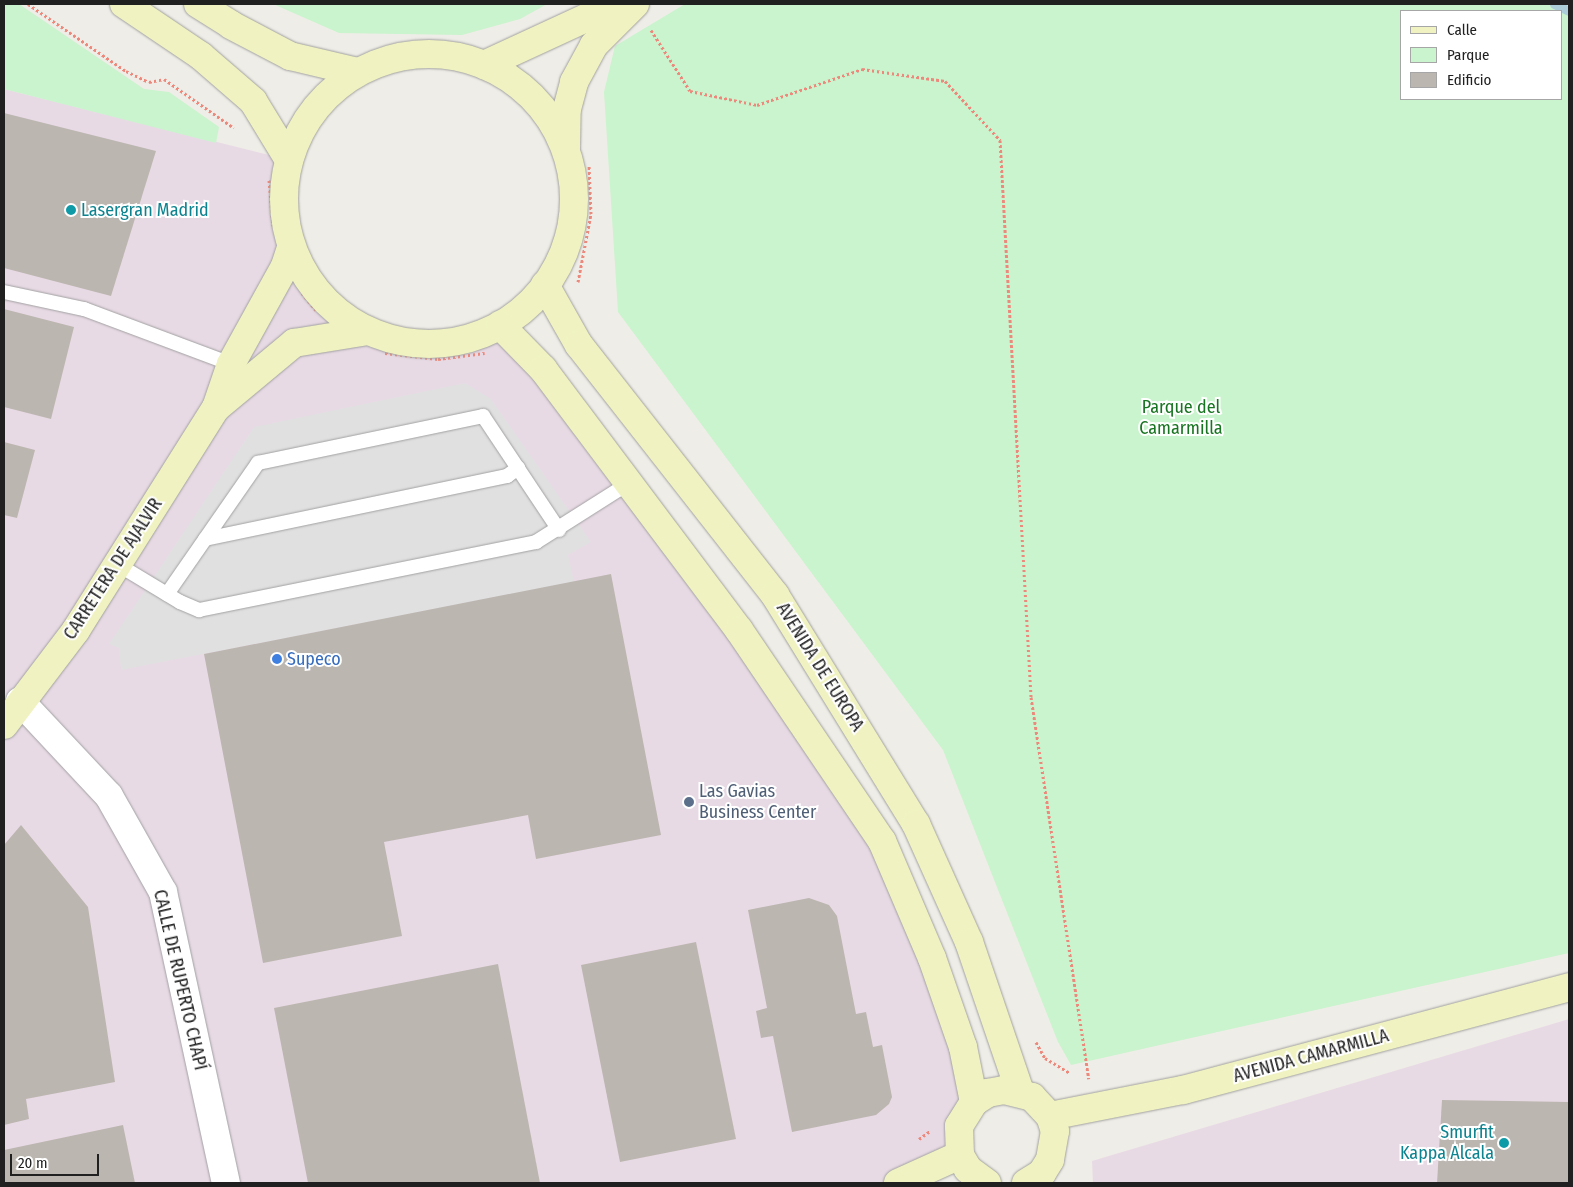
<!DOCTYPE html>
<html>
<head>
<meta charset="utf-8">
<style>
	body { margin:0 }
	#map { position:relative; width:1573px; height:1187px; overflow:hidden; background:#efede7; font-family:"Fira Sans Condensed",sans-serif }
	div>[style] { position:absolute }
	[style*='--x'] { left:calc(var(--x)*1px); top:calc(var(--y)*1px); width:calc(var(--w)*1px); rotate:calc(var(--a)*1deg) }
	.industrial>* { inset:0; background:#e8dae5 }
	.park>* { inset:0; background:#c9f4cd }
	.parking>* { inset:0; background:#e0e0e0 }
	.stream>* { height:9px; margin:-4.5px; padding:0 4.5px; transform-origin:4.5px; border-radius:4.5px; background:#acced8 }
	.building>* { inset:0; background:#bcb6b0 }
	.path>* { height:3px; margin-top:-1.5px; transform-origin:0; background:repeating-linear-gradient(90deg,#ec897c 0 2.5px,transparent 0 5px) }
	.roads { filter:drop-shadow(0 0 1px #a1a1a1) drop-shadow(0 0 1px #a1a1a1) }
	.lane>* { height:14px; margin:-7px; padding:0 7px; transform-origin:7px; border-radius:7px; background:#fff }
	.street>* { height:28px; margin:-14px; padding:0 14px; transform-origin:14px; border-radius:14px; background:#fff }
	.secondary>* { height:28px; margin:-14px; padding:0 14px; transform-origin:14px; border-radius:14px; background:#f0f3c1 }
	.secondary>.ring { margin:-14px; padding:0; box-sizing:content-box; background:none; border:28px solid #f0f3c1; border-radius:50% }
	.dots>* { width:14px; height:14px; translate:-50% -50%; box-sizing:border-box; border:2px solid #fff; border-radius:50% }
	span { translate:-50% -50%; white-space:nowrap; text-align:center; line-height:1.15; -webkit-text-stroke:4px #fff; paint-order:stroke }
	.culture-label { font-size:18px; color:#0d838f }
	.left { translate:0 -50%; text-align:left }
	.right { translate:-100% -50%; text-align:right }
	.park-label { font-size:18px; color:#177420 }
	.street-label { font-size:18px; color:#202020 }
	.shop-label { font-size:18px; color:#366cbe }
	.service-label { font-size:18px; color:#4e5e75 }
	.frame { position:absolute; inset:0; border:5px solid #202020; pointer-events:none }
	.legend { position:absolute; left:1400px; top:10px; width:162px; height:90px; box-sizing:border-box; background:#fff; border:1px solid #a6a6a6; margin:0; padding:6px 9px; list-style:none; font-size:15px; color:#202020 }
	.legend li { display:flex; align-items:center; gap:10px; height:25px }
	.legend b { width:25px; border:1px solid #a6a6a6 }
	.scale { position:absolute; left:10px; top:1154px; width:89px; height:22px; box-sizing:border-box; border:2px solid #202020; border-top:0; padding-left:6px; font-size:15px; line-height:18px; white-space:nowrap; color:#202020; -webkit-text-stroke:4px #fff; paint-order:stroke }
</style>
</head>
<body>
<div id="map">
	<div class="industrial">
		<i style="clip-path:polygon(4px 89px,289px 160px,284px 202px,286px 225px,299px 265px,335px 310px,368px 331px,419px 344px,458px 341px,500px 325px,882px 841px,963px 1048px,957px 1140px,898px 1183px,4px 1183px)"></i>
		<i style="clip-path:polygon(1569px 1019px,1569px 1183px,1093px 1183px,1092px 1161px)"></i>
	</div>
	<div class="park">
		<i style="clip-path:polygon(4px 4px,19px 4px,144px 89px,169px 92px,219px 127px,216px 143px,4px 89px)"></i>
		<i style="clip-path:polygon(273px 4px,547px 4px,520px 19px,462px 35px,339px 33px)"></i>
		<i style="clip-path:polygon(evenodd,685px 4px,1569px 4px,1569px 953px,1071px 1065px,1058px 1042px,943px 750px,618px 312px,604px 92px,615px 46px,685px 4px,1402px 11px,1562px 11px,1562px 99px,1402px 99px,1402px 11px)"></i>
	</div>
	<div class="parking">
		<i style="clip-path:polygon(465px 383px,491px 399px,591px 542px,568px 555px,574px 582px,121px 670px,119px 648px,109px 644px,254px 427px)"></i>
	</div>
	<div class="stream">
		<i style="--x:1554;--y:4;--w:17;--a:25"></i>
	</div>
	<div class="building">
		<i style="clip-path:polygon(4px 113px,156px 151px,111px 296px,4px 268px)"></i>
		<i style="clip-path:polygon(4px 309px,74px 327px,51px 419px,4px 407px)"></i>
		<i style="clip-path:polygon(4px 442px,35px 450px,17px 518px,4px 515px)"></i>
		<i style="clip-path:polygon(611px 574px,661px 835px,536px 859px,528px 815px,384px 842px,402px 936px,263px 963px,204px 654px)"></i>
		<i style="clip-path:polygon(21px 825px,88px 907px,115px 1082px,26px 1099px,29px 1119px,4px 1125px,4px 845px)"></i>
		<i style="clip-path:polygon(809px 898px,829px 905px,837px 916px,856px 1014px,866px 1012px,873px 1047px,882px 1045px,892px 1097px,889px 1104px,876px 1115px,792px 1132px,773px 1036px,761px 1038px,756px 1011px,767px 1008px,748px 910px)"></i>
		<i style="clip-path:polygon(696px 942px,736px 1139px,620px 1162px,581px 965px)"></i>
		<i style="clip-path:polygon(498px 964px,540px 1183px,308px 1183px,274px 1008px)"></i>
		<i style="clip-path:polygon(1442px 1100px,1569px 1102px,1569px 1183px,1437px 1183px)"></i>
		<i style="clip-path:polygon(123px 1125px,135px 1183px,4px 1183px,4px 1150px)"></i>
	</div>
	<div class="path">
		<i style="--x:28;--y:4;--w:119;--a:34.4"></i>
		<i style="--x:126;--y:71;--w:25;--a:26"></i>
		<i style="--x:149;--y:82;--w:15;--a:-11"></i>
		<i style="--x:164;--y:79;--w:85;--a:35"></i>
		<i style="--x:651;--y:30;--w:72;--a:57.4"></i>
		<i style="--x:690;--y:91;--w:68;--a:11.8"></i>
		<i style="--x:757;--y:105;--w:111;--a:-18.9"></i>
		<i style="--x:862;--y:69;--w:84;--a:8.2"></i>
		<i style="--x:945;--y:81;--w:81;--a:47"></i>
		<i style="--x:1000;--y:140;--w:558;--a:86.81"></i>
		<i style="--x:1031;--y:697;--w:386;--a:81.4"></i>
		<i style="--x:269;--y:180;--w:46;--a:85"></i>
		<i style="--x:578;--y:282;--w:69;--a:-79.2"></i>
		<i style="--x:591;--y:214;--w:49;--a:-92.3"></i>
		<i style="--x:302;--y:293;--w:22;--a:51"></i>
		<i style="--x:385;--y:353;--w:53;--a:6.5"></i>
		<i style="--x:438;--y:359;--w:47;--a:-7.3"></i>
		<i style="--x:1036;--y:1042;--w:18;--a:61"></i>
		<i style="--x:1045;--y:1058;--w:29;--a:31"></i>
		<i style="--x:919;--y:1139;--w:14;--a:-36"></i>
	</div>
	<div class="roads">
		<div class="lane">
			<i style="--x:4;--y:292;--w:82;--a:12"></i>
			<i style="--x:84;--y:309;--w:157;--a:20.5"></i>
			<i style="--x:205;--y:539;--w:309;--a:-11.8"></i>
			<i style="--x:507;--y:476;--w:14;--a:-36"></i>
			<i style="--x:117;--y:564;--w:74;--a:31.1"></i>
			<i style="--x:180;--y:602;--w:21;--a:23"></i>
			<i style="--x:199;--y:610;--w:344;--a:-11.4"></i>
			<i style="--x:536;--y:542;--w:110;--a:-32.4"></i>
			<i style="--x:167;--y:594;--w:160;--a:-55.2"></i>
			<i style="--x:258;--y:463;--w:230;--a:-11.8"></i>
			<i style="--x:483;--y:416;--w:137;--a:56.3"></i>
		</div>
		<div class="street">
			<i style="--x:20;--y:701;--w:130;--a:46.9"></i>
			<i style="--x:109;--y:796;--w:110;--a:60.6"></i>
			<i style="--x:163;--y:892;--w:298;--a:77.8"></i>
		</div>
		<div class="secondary">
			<i style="--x:124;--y:4;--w:93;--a:34"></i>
			<i style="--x:201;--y:56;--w:69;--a:40.9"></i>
			<i style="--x:253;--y:101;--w:69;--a:58.6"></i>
			<i style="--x:198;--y:4;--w:39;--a:32"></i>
			<i style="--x:231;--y:25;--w:67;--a:27.7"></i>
			<i style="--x:290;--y:56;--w:69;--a:13.4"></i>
			<i class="ring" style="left:284px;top:54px;width:262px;height:262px"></i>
			<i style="--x:484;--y:65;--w:145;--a:-24.8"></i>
			<i style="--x:566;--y:148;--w:39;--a:-89"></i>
			<i style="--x:567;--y:109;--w:28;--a:-75"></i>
			<i style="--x:574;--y:82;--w:42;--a:-61.6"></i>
			<i style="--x:594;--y:45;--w:58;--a:-45"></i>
			<i style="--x:545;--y:285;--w:69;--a:60.5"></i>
			<i style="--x:579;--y:345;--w:318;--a:51.9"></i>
			<i style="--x:775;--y:595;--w:269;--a:58.4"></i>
			<i style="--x:916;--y:824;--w:129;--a:65.8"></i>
			<i style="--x:969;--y:942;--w:158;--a:71.2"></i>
			<i style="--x:500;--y:325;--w:62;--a:45.7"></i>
			<i style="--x:543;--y:369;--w:326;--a:53.1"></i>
			<i style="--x:739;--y:630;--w:255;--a:55.9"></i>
			<i style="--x:882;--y:841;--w:127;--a:66.9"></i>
			<i style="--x:932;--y:958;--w:94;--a:70.8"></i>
			<i style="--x:963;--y:1047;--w:56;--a:78.7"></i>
			<i style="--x:216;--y:408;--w:102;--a:-39.8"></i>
			<i style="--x:294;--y:343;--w:75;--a:-9.2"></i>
			<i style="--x:4;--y:725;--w:119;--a:-52.8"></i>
			<i style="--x:76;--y:630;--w:262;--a:-57.8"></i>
			<i style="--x:216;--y:408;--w:46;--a:-71.2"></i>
			<i style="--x:231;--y:364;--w:112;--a:-61.1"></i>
			<i style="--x:285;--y:266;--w:20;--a:-72"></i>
			<i style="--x:1050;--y:1116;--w:136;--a:-11.1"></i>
			<i style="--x:1183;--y:1090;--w:400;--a:-14.9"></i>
			<i style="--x:898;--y:1183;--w:68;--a:-24.3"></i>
			<i style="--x:987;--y:1183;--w:24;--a:-144"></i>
			<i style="--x:968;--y:1169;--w:16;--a:-120"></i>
			<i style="--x:960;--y:1155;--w:29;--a:-92"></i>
			<i style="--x:959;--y:1126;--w:28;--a:-58"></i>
			<i style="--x:974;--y:1102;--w:17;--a:-33"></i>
			<i style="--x:988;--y:1093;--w:16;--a:-11"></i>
			<i style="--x:1004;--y:1090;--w:29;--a:14"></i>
			<i style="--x:1032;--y:1097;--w:26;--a:47"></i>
			<i style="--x:1050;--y:1116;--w:16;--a:72"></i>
			<i style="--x:1055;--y:1131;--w:29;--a:100"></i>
			<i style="--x:1050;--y:1160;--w:15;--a:122"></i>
			<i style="--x:1042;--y:1173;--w:19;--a:148"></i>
		</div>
	</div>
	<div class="dots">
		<i style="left:71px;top:210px;background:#0f9aa8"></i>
		<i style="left:277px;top:659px;background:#3f7fe0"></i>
		<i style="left:689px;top:802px;background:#5c6f8a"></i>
		<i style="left:1504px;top:1143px;background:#0f9aa8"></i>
	</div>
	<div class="culture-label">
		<span class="left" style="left:81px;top:210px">Lasergran Madrid</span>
		<span class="right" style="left:1494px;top:1143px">Smurfit<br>Kappa Alcala</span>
	</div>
	<div class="park-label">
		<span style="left:1181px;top:418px">Parque del<br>Camarmilla</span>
	</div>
	<div class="street-label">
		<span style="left:113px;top:569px;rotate:-57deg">CARRETERA DE AJALVIR</span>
		<span style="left:820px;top:667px;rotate:58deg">AVENIDA DE EUROPA</span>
		<span style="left:180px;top:980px;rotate:77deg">CALLE DE RUPERTO CHAPÍ</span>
		<span style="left:1311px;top:1056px;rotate:-15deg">AVENIDA CAMARMILLA</span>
	</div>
	<div class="shop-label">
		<span class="left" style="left:287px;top:659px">Supeco</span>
	</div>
	<div class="service-label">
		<span class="left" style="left:699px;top:802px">Las Gavias<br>Business Center</span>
	</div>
	<div class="frame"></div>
	<ul class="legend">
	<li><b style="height:6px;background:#f0f3c1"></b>Calle</li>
	<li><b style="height:14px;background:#c9f4cd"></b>Parque</li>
	<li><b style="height:14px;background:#bcb6b0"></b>Edificio</li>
	</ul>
	<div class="scale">20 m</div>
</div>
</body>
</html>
